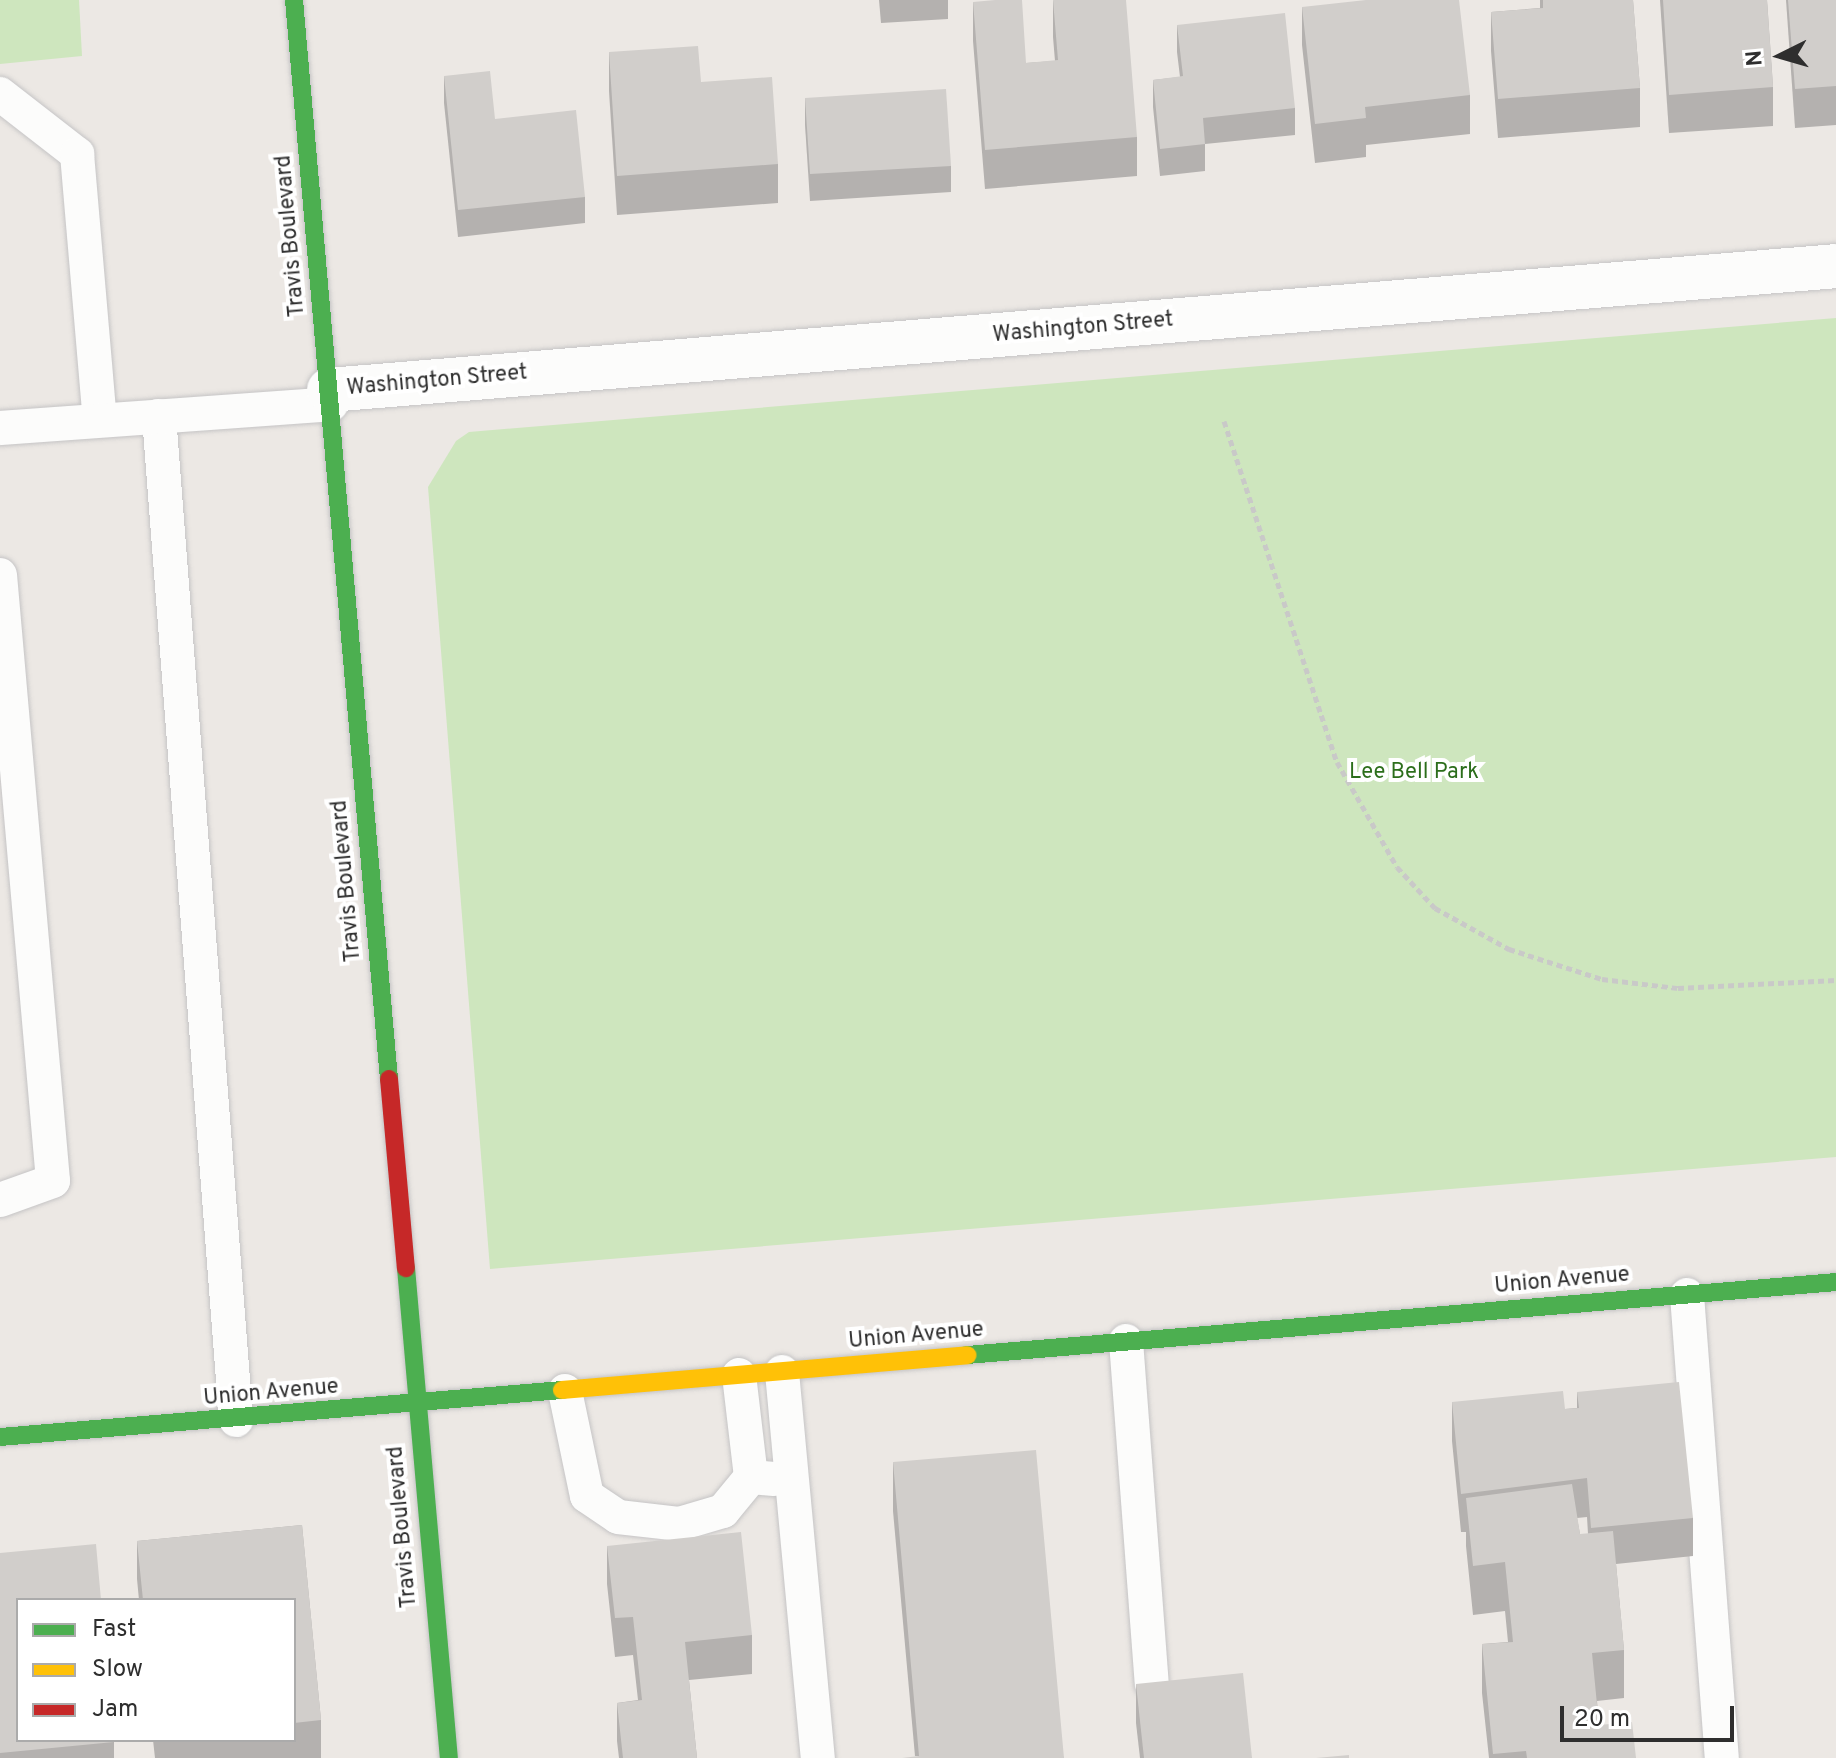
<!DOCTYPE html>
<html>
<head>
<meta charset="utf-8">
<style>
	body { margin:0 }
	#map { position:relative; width:1836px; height:1758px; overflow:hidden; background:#ece8e4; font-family:Overpass,sans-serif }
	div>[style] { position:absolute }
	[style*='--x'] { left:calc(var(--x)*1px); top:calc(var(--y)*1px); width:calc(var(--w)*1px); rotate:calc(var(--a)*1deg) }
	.green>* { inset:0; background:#cee6be }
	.path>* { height:5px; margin-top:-2.5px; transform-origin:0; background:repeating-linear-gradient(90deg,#c9c9c8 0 6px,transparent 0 10px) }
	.roads { filter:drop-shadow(0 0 2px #c5c4c5) drop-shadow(0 0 2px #c5c4c5) }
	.lane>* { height:34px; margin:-17px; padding:0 17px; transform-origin:17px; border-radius:17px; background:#fcfcfb }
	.street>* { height:44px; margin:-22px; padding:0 22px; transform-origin:22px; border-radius:22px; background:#fcfcfb }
	.fast>* { height:18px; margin:-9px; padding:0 9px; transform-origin:9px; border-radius:9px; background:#4caf50 }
	.slow>* { height:18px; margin:-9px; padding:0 9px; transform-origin:9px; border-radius:9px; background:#ffc107 }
	.jam>* { height:18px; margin:-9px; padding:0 9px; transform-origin:9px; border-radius:9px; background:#c62828 }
	.wall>* { inset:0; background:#b4b1af }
	.building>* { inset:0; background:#d1cecb }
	span { translate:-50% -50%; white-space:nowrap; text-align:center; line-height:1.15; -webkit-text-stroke:8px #fff; paint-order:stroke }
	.street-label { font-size:22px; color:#2e2e2e }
	.park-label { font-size:22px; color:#2c6e1b }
	.legend { position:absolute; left:16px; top:1598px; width:280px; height:144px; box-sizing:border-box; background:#fff; border:2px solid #ababab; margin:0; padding:10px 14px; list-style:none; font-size:24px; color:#2e2e2e }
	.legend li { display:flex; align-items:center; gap:16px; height:40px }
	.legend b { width:40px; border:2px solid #ababab }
	.north { position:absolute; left:1740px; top:16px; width:80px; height:80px; -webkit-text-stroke:6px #fff; paint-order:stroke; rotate:265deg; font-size:22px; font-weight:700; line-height:32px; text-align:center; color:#2e2e2e }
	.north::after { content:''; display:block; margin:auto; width:28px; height:36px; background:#2e2e2e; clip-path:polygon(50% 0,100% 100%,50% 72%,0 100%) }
	.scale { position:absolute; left:1560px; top:1706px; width:174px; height:36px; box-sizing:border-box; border:4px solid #2e2e2e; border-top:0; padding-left:10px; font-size:24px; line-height:28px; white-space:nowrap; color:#2e2e2e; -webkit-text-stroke:6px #fff; paint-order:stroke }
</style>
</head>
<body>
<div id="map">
	<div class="green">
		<i style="clip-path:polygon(0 0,79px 0,82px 56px,0 64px)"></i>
		<i style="clip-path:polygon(1836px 318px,1836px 1157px,490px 1269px,428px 487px,456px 441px,469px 432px)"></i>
	</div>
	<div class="path">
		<i style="--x:1224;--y:421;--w:359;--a:71.7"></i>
		<i style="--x:1337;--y:762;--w:121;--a:60.3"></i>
		<i style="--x:1397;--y:867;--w:56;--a:47.2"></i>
		<i style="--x:1435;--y:908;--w:85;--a:29"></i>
		<i style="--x:1509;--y:949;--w:98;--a:17.9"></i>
		<i style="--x:1602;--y:979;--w:77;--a:6.8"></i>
		<i style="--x:1678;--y:988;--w:158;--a:-2.9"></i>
	</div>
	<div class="roads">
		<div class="lane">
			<i style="--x:0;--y:94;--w:98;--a:37.9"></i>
			<i style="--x:77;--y:154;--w:267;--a:85.1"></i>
			<i style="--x:159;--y:416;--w:1007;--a:85.61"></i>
			<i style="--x:0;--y:428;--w:332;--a:-4.1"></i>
			<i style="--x:0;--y:575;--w:608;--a:85"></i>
			<i style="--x:53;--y:1181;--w:56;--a:160.3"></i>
			<i style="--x:1687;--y:1295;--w:464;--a:85.7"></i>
			<i style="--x:1126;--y:1341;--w:343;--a:85.7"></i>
			<i style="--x:782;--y:1372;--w:388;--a:84.7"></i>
			<i style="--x:739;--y:1375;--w:103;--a:83.3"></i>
			<i style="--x:751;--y:1477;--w:23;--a:5"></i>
			<i style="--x:565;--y:1391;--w:107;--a:78.2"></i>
			<i style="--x:587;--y:1496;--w:37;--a:34"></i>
			<i style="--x:618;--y:1517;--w:61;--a:6.5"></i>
			<i style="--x:679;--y:1524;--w:46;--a:-16.5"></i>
			<i style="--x:723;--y:1511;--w:44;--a:-50.5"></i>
		</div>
		<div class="street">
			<i style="--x:329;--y:390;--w:1512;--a:-4.7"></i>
		</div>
		<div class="fast">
			<i style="--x:294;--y:0;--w:1083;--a:84.97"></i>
			<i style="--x:406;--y:1268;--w:492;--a:85"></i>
			<i style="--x:967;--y:1355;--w:872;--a:-4.8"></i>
			<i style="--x:0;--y:1437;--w:564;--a:-4.78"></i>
		</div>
		<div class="slow">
			<i style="--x:562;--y:1390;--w:407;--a:-4.9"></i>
		</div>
		<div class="jam">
			<i style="--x:389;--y:1079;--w:190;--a:84.9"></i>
		</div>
	</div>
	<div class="wall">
		<i style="clip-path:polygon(879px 0,948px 0,948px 19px,881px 23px)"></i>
		<i style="clip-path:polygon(1053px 0,1137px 137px,1137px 176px,985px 189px,973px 41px,973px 2px,1026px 63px,1055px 61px,1053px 37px)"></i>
		<i style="clip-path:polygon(1540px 0,1633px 0,1640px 88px,1640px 127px,1498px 138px,1491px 51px,1491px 12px,1540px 8px)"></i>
		<i style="clip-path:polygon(1660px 0,1767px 0,1773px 87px,1773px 126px,1669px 133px)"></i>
		<i style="clip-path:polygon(1786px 0,1836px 0,1836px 125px,1795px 128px)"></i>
		<i style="clip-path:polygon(1302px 7px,1470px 95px,1470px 134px,1366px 145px,1366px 157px,1315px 163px,1302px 45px)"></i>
		<i style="clip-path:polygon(1177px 25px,1295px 108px,1295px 135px,1205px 144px,1205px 171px,1160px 176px,1153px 107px,1153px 80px,1180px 77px,1177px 52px)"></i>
		<i style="clip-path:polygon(609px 52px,701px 82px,778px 164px,778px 203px,617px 215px,609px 91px)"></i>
		<i style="clip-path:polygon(444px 76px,585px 197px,585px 223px,458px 237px,444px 103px)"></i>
		<i style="clip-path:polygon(805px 98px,951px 166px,951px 192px,810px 201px,805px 125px)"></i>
		<i style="clip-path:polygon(evenodd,1577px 1392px,1693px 1518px,1693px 1556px,1616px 1564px,1624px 1650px,1624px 1698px,1597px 1701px,1599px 1725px,1636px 1758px,1489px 1758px,1482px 1693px,1482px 1644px,1508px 1642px,1505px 1611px,1473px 1615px,1466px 1546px,1466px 1532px,1461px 1532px,1452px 1441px,1452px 1402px,1565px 1409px,1577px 1408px,1577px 1392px,1587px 1517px,1588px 1534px,1580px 1534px,1577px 1518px,1587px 1517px)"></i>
		<i style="clip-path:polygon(893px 1462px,1064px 1758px,915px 1756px,893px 1511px)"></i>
		<i style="clip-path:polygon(302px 1525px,321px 1720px,321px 1758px,155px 1758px,153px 1740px,294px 1740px,294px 1600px,139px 1600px,137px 1579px,137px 1541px)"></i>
		<i style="clip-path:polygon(607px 1546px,752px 1635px,752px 1674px,689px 1680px,697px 1758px,619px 1758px,617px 1741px,617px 1703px,638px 1700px,633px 1655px,615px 1657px,607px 1584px)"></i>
		<i style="clip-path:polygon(0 1553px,114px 1740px,114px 1758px,0 1758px)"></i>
		<i style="clip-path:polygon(1136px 1684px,1252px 1758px,1140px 1758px,1136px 1723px)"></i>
	</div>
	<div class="building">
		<i style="clip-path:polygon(995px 0,1022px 0,1026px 63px,1058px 60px,1053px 0,1126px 0,1137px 137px,985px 150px,973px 2px)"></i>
		<i style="clip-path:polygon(1366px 0,1459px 0,1470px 95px,1365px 107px,1366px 118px,1315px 124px,1302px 7px)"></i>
		<i style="clip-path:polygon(1543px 0,1633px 0,1640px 88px,1498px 99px,1491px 12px,1543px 8px)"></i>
		<i style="clip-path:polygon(1663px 0,1767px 0,1773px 87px,1669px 95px)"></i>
		<i style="clip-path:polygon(1788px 0,1836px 0,1836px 86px,1795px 89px)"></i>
		<i style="clip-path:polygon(1285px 13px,1295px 108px,1203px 118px,1205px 144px,1160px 149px,1153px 80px,1183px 76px,1177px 25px)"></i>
		<i style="clip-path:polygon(698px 46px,701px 82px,772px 77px,778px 164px,617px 176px,609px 52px)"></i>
		<i style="clip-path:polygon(490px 71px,495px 119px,576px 110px,585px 197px,458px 210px,444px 76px)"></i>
		<i style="clip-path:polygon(946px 89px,951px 166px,810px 174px,805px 98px)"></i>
		<i style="clip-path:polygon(1679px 1382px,1693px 1518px,1591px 1528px,1587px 1478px,1461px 1494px,1452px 1402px,1563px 1391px,1565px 1409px,1579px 1408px,1577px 1392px)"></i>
		<i style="clip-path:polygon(1036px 1450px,1064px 1758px,902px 1758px,919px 1756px,893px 1462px)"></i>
		<i style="clip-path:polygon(1572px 1484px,1580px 1534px,1613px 1531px,1624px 1650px,1592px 1653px,1599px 1725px,1632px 1722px,1636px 1758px,1527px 1758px,1526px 1751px,1493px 1754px,1482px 1644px,1513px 1642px,1505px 1562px,1473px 1566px,1466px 1498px)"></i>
		<i style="clip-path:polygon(302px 1525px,321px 1720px,294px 1723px,294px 1600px,143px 1600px,137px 1541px)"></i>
		<i style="clip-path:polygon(741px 1532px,752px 1635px,685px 1642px,697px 1758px,623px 1758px,617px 1703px,642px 1700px,633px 1617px,615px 1618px,607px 1546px)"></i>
		<i style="clip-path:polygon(96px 1544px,101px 1600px,18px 1600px,18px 1740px,114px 1740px,114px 1742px,0 1753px,0 1553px)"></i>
		<i style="clip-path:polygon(1243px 1673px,1252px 1758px,1144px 1758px,1136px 1684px)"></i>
		<i style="clip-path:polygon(1349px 1755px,1349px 1758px,1316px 1758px)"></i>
	</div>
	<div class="street-label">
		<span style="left:291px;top:236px;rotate:-95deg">Travis Boulevard</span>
		<span style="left:1083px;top:328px;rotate:-5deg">Washington Street</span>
		<span style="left:437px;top:381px;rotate:-5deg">Washington Street</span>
		<span style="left:347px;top:881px;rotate:-95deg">Travis Boulevard</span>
		<span style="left:1562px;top:1281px;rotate:-5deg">Union Avenue</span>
		<span style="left:916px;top:1336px;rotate:-5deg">Union Avenue</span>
		<span style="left:271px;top:1393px;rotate:-5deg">Union Avenue</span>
		<span style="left:403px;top:1527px;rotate:-95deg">Travis Boulevard</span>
	</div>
	<div class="park-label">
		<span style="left:1414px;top:773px">Lee Bell Park</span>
	</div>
	<ul class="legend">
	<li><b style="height:10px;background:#4caf50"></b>Fast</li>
	<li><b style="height:10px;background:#ffc107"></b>Slow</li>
	<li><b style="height:10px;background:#c62828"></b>Jam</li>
	</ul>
	<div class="north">N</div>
	<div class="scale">20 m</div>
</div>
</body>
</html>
